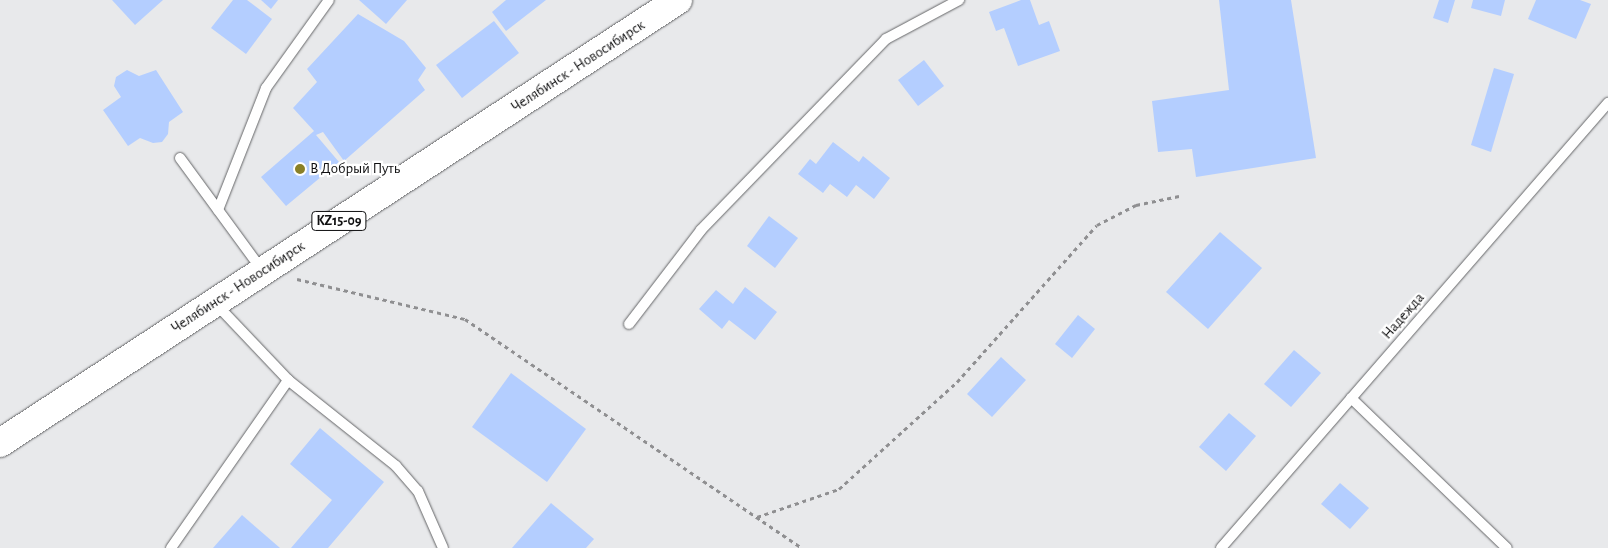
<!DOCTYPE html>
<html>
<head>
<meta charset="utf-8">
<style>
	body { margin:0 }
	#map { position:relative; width:1608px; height:548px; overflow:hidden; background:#e8e9eb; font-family:"Alegreya Sans",sans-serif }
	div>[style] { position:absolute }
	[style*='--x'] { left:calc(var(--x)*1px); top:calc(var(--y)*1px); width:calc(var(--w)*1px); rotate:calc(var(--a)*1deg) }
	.building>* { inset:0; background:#b4ceff }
	.path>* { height:3px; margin-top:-1.5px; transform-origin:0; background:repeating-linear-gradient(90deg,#8f8f91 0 4px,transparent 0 8px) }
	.roads { filter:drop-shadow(0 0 1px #646567) drop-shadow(0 0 1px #646567) }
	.service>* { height:10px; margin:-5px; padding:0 5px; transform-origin:5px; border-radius:5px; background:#fff }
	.trunk>* { height:28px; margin:-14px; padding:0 14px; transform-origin:14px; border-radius:14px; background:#fff }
	.dots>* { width:14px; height:14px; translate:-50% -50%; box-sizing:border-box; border:2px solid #fff; border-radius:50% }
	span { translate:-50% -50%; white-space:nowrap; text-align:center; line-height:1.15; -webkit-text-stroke:4.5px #fff; paint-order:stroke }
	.shield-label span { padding:1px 4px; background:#fff; border:1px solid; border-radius:4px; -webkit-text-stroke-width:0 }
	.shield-label { font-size:14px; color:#101011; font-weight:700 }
	.street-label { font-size:15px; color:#101011 }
	.poi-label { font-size:15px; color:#101011 }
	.left { translate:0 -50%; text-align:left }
</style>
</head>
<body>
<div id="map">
	<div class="building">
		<i style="clip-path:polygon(112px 0,163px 0,135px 25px)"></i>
		<i style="clip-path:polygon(233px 0,247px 0,272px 19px,246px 54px,211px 28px)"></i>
		<i style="clip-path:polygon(261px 0,278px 0,271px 9px)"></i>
		<i style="clip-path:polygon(359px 0,407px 0,386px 24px)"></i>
		<i style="clip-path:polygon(506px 0,546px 0,506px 31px,492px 12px)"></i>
		<i style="clip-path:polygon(1021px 0,1030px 0,1039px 25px,1049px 21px,1060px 51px,1018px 66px,1004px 28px,996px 31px,989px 12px)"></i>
		<i style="clip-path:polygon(1219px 0,1291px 0,1316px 158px,1196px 177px,1192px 149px,1158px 152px,1152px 101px,1229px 90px)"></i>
		<i style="clip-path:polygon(1439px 0,1455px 0,1448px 23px,1433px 18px)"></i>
		<i style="clip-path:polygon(1473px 0,1505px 0,1501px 16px,1471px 8px)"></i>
		<i style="clip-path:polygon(1536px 0,1580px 0,1591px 4px,1576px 39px,1528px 19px)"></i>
		<i style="clip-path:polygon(358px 14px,404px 41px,426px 68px,418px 80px,425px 90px,344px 161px,323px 132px,316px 135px,339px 162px,286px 206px,261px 177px,314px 131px,293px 108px,317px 82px,307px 69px)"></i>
		<i style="clip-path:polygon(494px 21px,519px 53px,462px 98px,436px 65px)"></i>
		<i style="clip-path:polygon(924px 60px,944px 86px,918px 106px,898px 80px)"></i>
		<i style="clip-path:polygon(1494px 68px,1514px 74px,1491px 152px,1471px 145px)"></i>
		<i style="clip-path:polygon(127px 70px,139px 76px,156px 70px,183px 112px,169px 122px,168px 134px,162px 142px,153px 143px,140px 138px,128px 146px,103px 110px,121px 97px,114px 86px,116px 77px)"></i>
		<i style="clip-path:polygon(833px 142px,859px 162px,863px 156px,890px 178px,874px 199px,856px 185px,847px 197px,830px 184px,823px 193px,798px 174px,810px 159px,816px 164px)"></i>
		<i style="clip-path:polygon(769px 216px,798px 238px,775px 268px,747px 246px)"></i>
		<i style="clip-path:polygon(1220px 232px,1262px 268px,1208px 329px,1166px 292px)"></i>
		<i style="clip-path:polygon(745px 287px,777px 312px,755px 340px,729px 320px,722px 329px,699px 309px,716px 290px,733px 304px)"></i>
		<i style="clip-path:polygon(1078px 315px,1095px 329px,1072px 358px,1055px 344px)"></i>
		<i style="clip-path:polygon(1294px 350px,1321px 373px,1291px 407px,1264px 384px)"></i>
		<i style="clip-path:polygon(1001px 357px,1026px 380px,992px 417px,967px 394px)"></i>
		<i style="clip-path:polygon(511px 373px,586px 429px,547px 482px,472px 427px)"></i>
		<i style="clip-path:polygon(1229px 413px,1256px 436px,1226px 471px,1199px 447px)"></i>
		<i style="clip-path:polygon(320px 428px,384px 482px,328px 548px,291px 548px,332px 500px,290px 464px)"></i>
		<i style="clip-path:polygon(1340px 483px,1369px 508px,1350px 529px,1321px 504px)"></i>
		<i style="clip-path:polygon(551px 503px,594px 539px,586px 548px,512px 548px)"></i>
		<i style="clip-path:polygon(242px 515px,280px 548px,213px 548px)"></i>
	</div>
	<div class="path">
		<i style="--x:297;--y:279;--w:173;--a:13.4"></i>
		<i style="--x:465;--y:319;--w:407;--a:34.2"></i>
		<i style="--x:757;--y:517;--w:87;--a:-18.9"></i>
		<i style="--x:839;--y:489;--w:159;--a:-42.2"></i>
		<i style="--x:957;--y:382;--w:210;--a:-48.3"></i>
		<i style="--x:1097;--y:225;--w:44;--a:-27.1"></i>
		<i style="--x:1136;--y:205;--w:44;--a:-11.8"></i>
	</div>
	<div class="roads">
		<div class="service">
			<i style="--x:180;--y:158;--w:139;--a:53.8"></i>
			<i style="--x:218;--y:210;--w:131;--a:-68.5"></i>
			<i style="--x:266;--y:88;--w:108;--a:-54.4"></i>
			<i style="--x:216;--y:304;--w:105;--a:46.5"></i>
			<i style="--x:288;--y:380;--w:138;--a:38.5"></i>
			<i style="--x:396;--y:466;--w:33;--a:49"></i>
			<i style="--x:418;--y:491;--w:62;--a:66.3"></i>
			<i style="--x:629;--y:324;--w:118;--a:-52.5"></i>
			<i style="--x:701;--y:230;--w:266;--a:-45.9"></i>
			<i style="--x:886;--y:39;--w:83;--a:-28.1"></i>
			<i style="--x:1351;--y:398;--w:216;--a:43.9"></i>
			<i style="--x:171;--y:548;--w:205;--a:-55.1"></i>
			<i style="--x:1221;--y:548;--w:590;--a:-48.99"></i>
		</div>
		<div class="trunk">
			<i style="--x:0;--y:443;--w:810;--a:-33.16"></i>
		</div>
	</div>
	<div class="dots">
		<i style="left:300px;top:169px;background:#8a8027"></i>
	</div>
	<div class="shield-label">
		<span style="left:339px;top:221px">KZ15-09</span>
	</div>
	<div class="street-label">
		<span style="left:578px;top:66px;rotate:-33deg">Челябинск - Новосибирск</span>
		<span style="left:238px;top:287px;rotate:-33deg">Челябинск - Новосибирск</span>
		<span style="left:1403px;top:316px;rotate:-49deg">Надежда</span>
	</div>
	<div class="poi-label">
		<span class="left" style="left:310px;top:169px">В Добрый Путь</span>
	</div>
</div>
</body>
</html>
